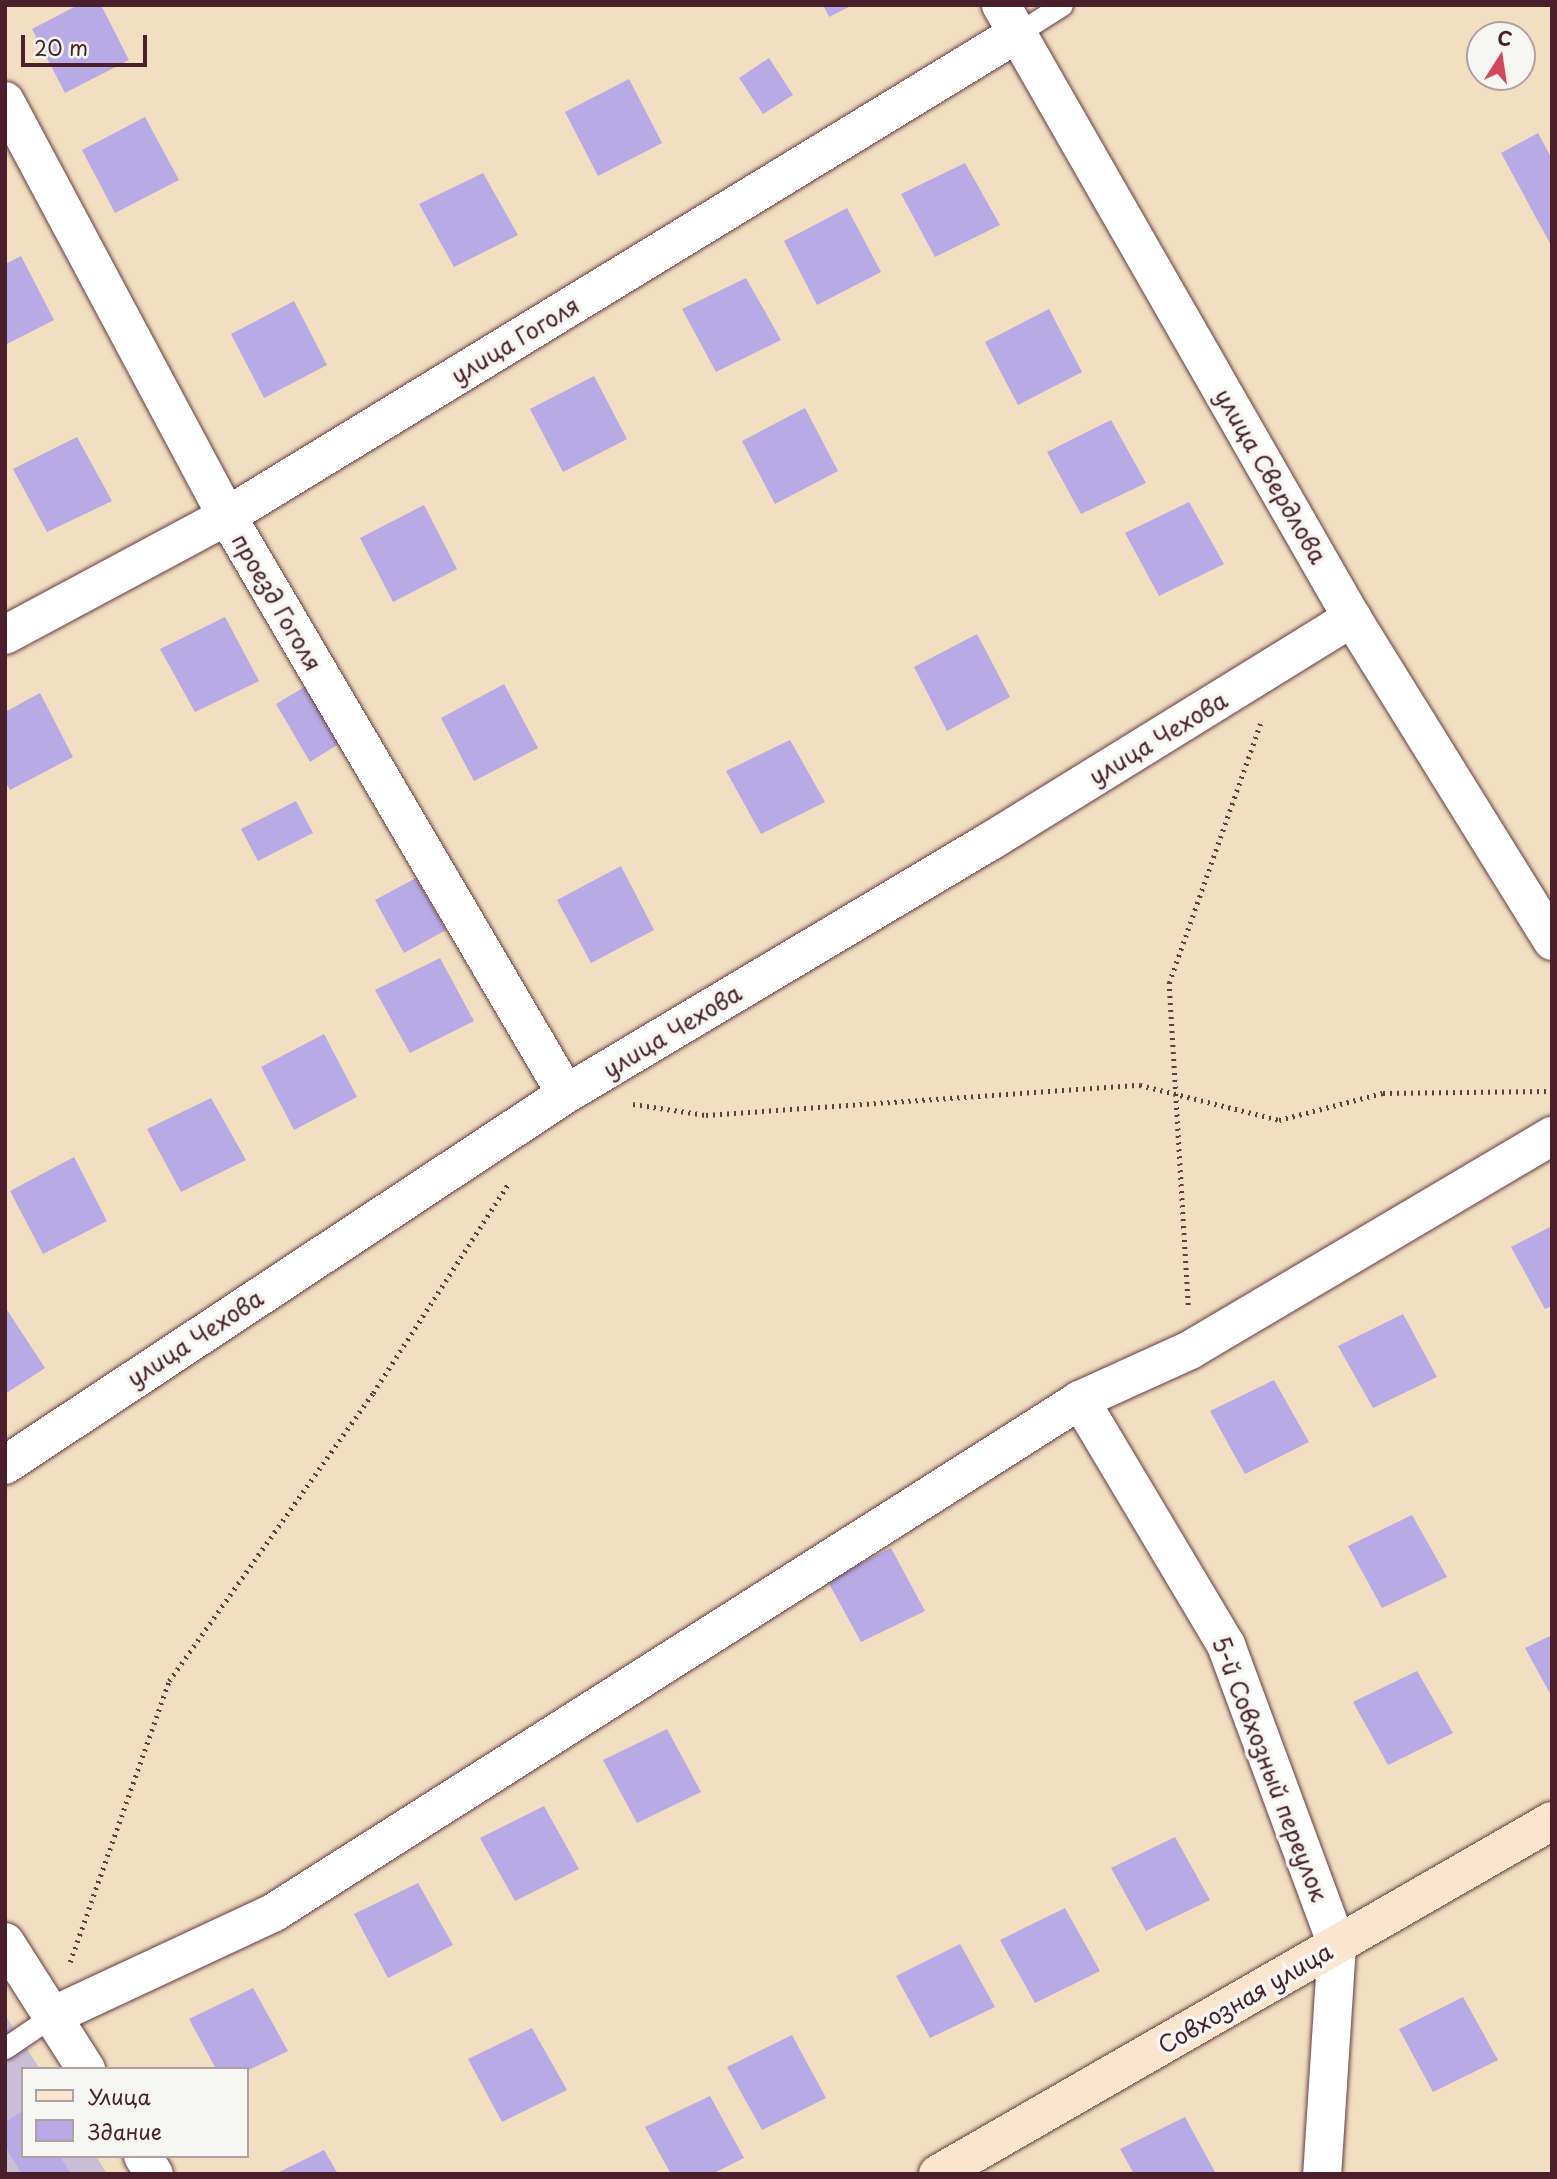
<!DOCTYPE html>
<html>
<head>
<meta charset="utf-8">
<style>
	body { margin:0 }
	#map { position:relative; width:1557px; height:2179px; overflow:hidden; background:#f2dec0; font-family:"Playpen Sans",sans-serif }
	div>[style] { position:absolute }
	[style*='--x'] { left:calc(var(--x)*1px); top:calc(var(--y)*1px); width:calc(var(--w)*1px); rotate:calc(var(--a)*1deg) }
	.industrial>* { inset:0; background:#c9bfd7 }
	.building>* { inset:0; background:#b8aae5 }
	.path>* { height:4.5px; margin-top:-2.25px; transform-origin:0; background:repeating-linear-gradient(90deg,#633c41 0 2px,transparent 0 7px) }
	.roads { filter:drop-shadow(0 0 2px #633c41) drop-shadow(0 0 2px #633c41) }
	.lane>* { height:21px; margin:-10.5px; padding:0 10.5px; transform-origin:10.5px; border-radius:10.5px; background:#fff }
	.street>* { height:38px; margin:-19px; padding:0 19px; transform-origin:19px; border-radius:19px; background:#fff }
	.secondary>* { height:38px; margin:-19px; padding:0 19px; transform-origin:19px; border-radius:19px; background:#fce5cf }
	span { translate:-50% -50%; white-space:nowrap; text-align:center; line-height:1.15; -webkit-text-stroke:7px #f6f6f2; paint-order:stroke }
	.street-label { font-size:23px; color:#4a1f2b }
	.frame { position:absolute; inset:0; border:7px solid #4a1f2b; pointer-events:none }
	.legend { position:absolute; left:21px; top:2067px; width:228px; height:91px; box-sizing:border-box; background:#f6f6f2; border:2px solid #b1a0a2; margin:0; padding:9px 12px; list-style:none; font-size:21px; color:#4a1f2b }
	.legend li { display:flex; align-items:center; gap:14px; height:35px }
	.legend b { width:35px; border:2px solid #b1a0a2 }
	.north { position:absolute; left:1466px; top:21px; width:70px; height:70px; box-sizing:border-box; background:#f6f6f2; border:2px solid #b1a0a2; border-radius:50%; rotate:12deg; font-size:19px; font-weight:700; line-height:28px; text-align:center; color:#4a1f2b }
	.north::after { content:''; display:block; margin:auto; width:24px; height:32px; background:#d1495b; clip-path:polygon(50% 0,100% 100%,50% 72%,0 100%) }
	.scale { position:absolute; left:21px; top:35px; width:126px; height:32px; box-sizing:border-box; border:4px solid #4a1f2b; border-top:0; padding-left:9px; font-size:21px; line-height:24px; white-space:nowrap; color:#4a1f2b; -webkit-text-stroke:5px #f6f6f2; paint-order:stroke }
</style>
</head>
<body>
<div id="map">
	<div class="industrial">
		<i style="clip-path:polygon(5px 2015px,40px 2069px,23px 2069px,23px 2156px,96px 2156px,107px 2174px,5px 2174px)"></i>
	</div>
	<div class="building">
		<i style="clip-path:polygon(78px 5px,101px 5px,129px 60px,65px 93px,32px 29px)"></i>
		<i style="clip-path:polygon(823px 5px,853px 5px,829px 17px)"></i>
		<i style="clip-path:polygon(769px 58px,793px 95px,763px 114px,739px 78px)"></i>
		<i style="clip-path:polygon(629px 79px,662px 143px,598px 176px,565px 112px)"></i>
		<i style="clip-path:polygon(145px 117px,179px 180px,115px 213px,82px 150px)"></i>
		<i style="clip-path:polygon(1538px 133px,1552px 159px,1552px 247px,1501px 153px)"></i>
		<i style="clip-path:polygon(965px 163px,1000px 225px,935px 257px,901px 194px)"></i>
		<i style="clip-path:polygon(483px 173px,518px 235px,454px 267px,419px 204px)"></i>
		<i style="clip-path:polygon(847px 208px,881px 272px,817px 305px,784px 241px)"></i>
		<i style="clip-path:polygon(21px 256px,54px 320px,5px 345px,5px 264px)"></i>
		<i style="clip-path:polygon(746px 278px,781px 340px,716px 372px,682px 309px)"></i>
		<i style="clip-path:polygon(294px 301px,327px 365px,264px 398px,231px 334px)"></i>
		<i style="clip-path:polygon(1049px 309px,1082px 372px,1018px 405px,985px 342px)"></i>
		<i style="clip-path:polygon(594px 376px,627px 439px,563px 472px,530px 409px)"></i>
		<i style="clip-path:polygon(805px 408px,838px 471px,775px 504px,742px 441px)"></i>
		<i style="clip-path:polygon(1111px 420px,1146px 483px,1081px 514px,1047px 452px)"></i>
		<i style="clip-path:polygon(77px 437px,112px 501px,47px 532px,13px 469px)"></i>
		<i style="clip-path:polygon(1189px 502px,1224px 564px,1159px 596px,1125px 533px)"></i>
		<i style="clip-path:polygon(424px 505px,457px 569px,393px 602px,360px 538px)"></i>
		<i style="clip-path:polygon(225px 617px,259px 681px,195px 712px,160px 649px)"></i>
		<i style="clip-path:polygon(977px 634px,1010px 697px,947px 731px,914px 667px)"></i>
		<i style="clip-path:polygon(311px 683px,345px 740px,310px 762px,276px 704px)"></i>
		<i style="clip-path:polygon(504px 684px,538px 748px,474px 781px,441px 718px)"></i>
		<i style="clip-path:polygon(40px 693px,73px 757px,10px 790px,5px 781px,5px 712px)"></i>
		<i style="clip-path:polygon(790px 740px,825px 802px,761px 834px,726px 771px)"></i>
		<i style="clip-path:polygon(296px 801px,313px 833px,258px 861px,241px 829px)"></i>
		<i style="clip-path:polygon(621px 866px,654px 930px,591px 963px,557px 900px)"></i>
		<i style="clip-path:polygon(416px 878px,446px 930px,404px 953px,375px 900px)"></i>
		<i style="clip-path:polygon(440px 958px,474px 1021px,410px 1053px,375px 990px)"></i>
		<i style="clip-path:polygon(324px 1034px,357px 1097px,294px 1130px,261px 1067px)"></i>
		<i style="clip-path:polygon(211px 1098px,246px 1160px,181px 1192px,147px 1129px)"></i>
		<i style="clip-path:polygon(74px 1157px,107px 1221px,43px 1254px,10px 1191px)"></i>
		<i style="clip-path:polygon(1552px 1226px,1552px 1306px,1545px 1309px,1511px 1247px)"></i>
		<i style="clip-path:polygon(5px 1307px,45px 1368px,5px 1394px)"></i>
		<i style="clip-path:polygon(1403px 1314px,1437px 1377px,1373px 1408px,1338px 1346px)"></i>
		<i style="clip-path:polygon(1274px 1380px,1309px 1442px,1245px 1474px,1210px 1411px)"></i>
		<i style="clip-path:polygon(1412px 1515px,1447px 1577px,1382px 1608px,1348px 1546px)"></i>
		<i style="clip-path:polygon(891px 1548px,925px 1611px,861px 1642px,827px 1580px)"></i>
		<i style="clip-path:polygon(1552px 1635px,1552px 1697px,1525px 1648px)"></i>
		<i style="clip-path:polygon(1417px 1671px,1453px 1733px,1388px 1765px,1353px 1702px)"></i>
		<i style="clip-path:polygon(667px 1729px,701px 1792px,637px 1823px,603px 1760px)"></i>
		<i style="clip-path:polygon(544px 1806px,579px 1869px,515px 1901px,480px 1838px)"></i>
		<i style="clip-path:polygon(1175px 1837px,1210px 1900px,1146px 1931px,1111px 1868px)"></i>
		<i style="clip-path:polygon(418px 1883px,453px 1945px,388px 1978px,354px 1914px)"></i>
		<i style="clip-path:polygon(1065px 1908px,1100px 1971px,1035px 2003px,1000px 1940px)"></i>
		<i style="clip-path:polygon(960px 1944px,995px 2007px,930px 2038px,896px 1976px)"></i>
		<i style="clip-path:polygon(253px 1988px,288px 2051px,247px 2071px,216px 2069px,189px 2019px)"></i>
		<i style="clip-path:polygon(1463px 1997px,1498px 2060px,1433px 2092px,1399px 2029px)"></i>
		<i style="clip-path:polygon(532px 2028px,567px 2090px,502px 2122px,468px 2059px)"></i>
		<i style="clip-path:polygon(792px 2035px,826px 2098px,762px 2130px,727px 2067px)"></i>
		<i style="clip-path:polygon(710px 2096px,744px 2158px,712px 2174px,671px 2174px,645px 2127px)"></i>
		<i style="clip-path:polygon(23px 2111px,23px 2156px,60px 2156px,71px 2174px,22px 2174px,5px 2146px,5px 2122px)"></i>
		<i style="clip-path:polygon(1185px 2117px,1216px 2174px,1134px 2174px,1120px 2149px)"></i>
		<i style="clip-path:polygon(324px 2150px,338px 2174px,275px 2174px)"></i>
	</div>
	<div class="path">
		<i style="--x:633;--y:1104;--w:74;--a:8.6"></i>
		<i style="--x:706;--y:1115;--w:435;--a:-4"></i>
		<i style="--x:1140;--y:1085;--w:143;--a:14.1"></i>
		<i style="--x:1279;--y:1120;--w:107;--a:-14.6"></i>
		<i style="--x:1383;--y:1093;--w:169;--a:-0.7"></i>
		<i style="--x:1188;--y:1305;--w:323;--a:-93.4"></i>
		<i style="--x:1169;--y:983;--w:275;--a:-70.6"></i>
		<i style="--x:70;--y:1962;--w:298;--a:-70.6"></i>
		<i style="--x:169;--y:1681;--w:353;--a:-54.7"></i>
		<i style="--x:373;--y:1393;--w:250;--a:-57.1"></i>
	</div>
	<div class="roads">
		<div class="lane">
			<i style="--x:1018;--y:33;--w:52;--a:-32.5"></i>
			<i style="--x:5;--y:2048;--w:57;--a:-34.2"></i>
		</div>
		<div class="street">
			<i style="--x:1001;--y:5;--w:706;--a:60.2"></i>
			<i style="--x:1352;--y:618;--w:380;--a:58.2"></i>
			<i style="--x:5;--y:101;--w:471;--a:61.9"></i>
			<i style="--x:227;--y:516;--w:670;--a:59.61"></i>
			<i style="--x:5;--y:635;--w:252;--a:-28.2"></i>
			<i style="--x:227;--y:516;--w:927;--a:-31.41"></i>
			<i style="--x:1080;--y:1400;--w:285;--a:59.2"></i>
			<i style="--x:1226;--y:1645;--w:320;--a:69.7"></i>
			<i style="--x:1337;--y:1945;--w:229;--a:93.7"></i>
			<i style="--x:5;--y:1465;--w:673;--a:-33.48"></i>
			<i style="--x:566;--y:1094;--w:492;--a:-30.8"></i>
			<i style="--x:989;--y:842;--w:427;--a:-31.7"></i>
			<i style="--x:5;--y:1942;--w:151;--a:57.5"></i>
			<i style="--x:52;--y:2016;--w:244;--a:-25"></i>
			<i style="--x:273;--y:1913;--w:956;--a:-32.44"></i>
			<i style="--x:1080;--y:1400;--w:121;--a:-24.4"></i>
			<i style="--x:1190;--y:1350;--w:421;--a:-30.6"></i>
			<i style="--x:143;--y:2156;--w:21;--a:59"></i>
		</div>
		<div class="secondary">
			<i style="--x:938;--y:2174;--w:708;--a:-29.9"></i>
		</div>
	</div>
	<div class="street-label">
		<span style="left:515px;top:340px;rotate:-31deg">улица Гоголя</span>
		<span style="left:1271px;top:476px;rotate:60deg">улица Свердлова</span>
		<span style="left:277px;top:602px;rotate:60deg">проезд Гоголя</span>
		<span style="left:1158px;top:738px;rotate:-31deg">улица Чехова</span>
		<span style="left:672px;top:1031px;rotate:-31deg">улица Чехова</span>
		<span style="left:195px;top:1338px;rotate:-33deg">улица Чехова</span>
		<span style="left:1270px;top:1769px;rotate:69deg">5-й Совхозный переулок</span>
		<span style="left:1245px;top:1998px;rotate:-30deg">Совхозная улица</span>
	</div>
	<div class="frame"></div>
	<ul class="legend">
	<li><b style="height:9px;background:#fce5cf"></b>Улица</li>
	<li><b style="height:19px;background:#b8aae5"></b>Здание</li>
	</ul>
	<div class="north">С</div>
	<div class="scale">20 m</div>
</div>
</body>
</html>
